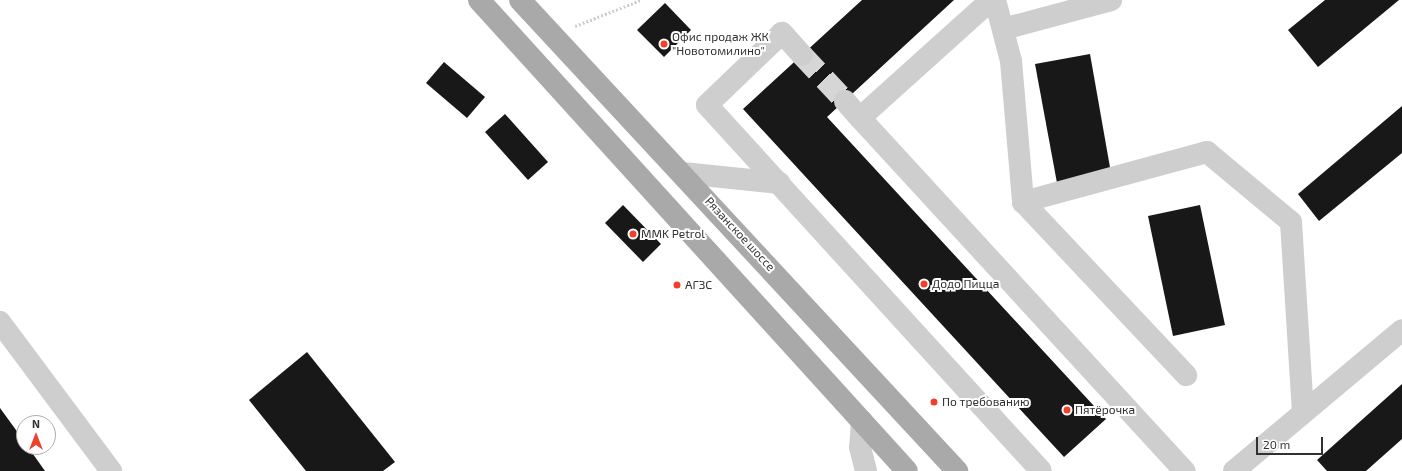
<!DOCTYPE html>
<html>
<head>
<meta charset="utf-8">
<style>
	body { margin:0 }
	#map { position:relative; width:1402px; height:471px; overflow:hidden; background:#fff; font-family:"Exo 2",sans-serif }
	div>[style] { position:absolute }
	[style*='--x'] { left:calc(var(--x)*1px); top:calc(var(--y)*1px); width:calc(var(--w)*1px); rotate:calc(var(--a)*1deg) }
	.building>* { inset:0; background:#181818 }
	.minor-tunnel>* { height:22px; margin-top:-11px; transform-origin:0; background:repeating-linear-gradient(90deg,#d6d6d6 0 22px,transparent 0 33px) }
	.path>* { height:2.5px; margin-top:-1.25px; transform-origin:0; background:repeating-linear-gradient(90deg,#cecece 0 2px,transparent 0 4px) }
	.minor>* { height:22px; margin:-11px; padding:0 11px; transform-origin:11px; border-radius:11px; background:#cecece }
	.major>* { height:22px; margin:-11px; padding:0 11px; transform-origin:11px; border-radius:11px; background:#a9a9a9 }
	.dots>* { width:11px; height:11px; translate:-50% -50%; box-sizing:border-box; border:2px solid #fff; border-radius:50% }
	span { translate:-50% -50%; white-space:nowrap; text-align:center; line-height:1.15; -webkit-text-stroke:4px #fff; paint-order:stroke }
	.poi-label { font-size:12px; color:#313131 }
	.left { translate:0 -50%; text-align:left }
	.street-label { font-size:12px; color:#313131 }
	.north { position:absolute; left:16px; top:415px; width:40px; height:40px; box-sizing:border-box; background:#fff; border:1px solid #adadad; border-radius:50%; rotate:0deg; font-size:11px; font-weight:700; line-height:16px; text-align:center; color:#313131 }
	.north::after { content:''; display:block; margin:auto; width:14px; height:18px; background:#ef402c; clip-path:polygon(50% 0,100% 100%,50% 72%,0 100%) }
	.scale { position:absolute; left:1256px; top:437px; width:67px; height:18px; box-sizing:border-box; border:2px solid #313131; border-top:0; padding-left:5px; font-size:12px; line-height:14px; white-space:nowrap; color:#313131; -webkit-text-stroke:3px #fff; paint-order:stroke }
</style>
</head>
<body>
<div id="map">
	<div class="building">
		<i style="clip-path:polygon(862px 0,954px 0,827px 117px,1106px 419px,1064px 457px,743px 109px)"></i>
		<i style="clip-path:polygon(1325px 0,1399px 0,1318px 67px,1288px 30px)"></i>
		<i style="clip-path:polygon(665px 3px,691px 30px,664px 57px,637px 30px)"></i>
		<i style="clip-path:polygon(1090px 54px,1111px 173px,1057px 183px,1035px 64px)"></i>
		<i style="clip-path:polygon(444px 62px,485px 97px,467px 118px,426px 83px)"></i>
		<i style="clip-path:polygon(1402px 106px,1402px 153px,1319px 221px,1298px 194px)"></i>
		<i style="clip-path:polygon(505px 114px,548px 162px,528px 180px,485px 132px)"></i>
		<i style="clip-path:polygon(623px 205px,661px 244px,643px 262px,605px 223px)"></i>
		<i style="clip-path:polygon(1200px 205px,1225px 325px,1173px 336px,1148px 216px)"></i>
		<i style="clip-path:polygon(307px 352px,395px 462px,383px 471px,306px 471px,249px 400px)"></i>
		<i style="clip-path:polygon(1402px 384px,1402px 439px,1366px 471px,1327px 471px,1317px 460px)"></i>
		<i style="clip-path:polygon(0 408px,24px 441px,24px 447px,28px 447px,45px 471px,0 471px)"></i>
	</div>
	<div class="minor-tunnel">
		<i style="--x:802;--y:55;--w:63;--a:46.9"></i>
	</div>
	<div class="path">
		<i style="--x:575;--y:26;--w:71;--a:-21.5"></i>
	</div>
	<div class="minor">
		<i style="--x:991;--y:0;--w:176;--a:138"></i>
		<i style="--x:860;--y:118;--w:480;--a:47.4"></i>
		<i style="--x:995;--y:0;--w:63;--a:75.3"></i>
		<i style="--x:1011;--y:61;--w:142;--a:85.1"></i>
		<i style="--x:1023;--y:202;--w:191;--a:-15.2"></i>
		<i style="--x:1207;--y:152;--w:109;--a:39.8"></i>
		<i style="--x:1291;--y:222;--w:191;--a:86.4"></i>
		<i style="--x:1003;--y:29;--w:112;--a:-15"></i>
		<i style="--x:802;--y:55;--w:30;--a:-132"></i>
		<i style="--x:782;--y:33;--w:104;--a:136.2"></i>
		<i style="--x:707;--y:105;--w:495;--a:47.6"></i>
		<i style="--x:845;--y:101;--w:23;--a:49"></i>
		<i style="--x:683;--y:173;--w:97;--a:5.9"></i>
		<i style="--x:1023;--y:202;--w:238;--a:46.7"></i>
		<i style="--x:0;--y:322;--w:186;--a:53.3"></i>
		<i style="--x:862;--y:421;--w:26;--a:94"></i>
		<i style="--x:860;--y:447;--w:25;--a:76"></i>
		<i style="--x:1234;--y:471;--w:219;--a:-40"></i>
	</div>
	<div class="major">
		<i style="--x:479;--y:0;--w:636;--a:47.74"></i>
		<i style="--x:520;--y:0;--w:643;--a:47.14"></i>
	</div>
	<div class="dots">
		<i style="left:664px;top:44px;background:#ef402c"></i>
		<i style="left:633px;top:234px;background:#ef402c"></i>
		<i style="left:924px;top:284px;background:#ef402c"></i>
		<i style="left:677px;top:285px;background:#ef402c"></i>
		<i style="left:934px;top:402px;background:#ef402c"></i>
		<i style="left:1067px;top:410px;background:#ef402c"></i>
	</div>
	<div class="poi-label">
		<span class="left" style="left:672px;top:44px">Офис продаж ЖК<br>"Новотомилино"</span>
		<span class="left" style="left:641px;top:234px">MMK Petrol</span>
		<span class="left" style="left:932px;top:284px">Додо Пицца</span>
		<span class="left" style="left:685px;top:285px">АГЗС</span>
		<span class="left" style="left:942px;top:402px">По требованию</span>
		<span class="left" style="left:1075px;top:410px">Пятёрочка</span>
	</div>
	<div class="street-label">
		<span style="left:740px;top:234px;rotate:47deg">Рязанское шоссе</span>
	</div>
	<div class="north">N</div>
	<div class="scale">20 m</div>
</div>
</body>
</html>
